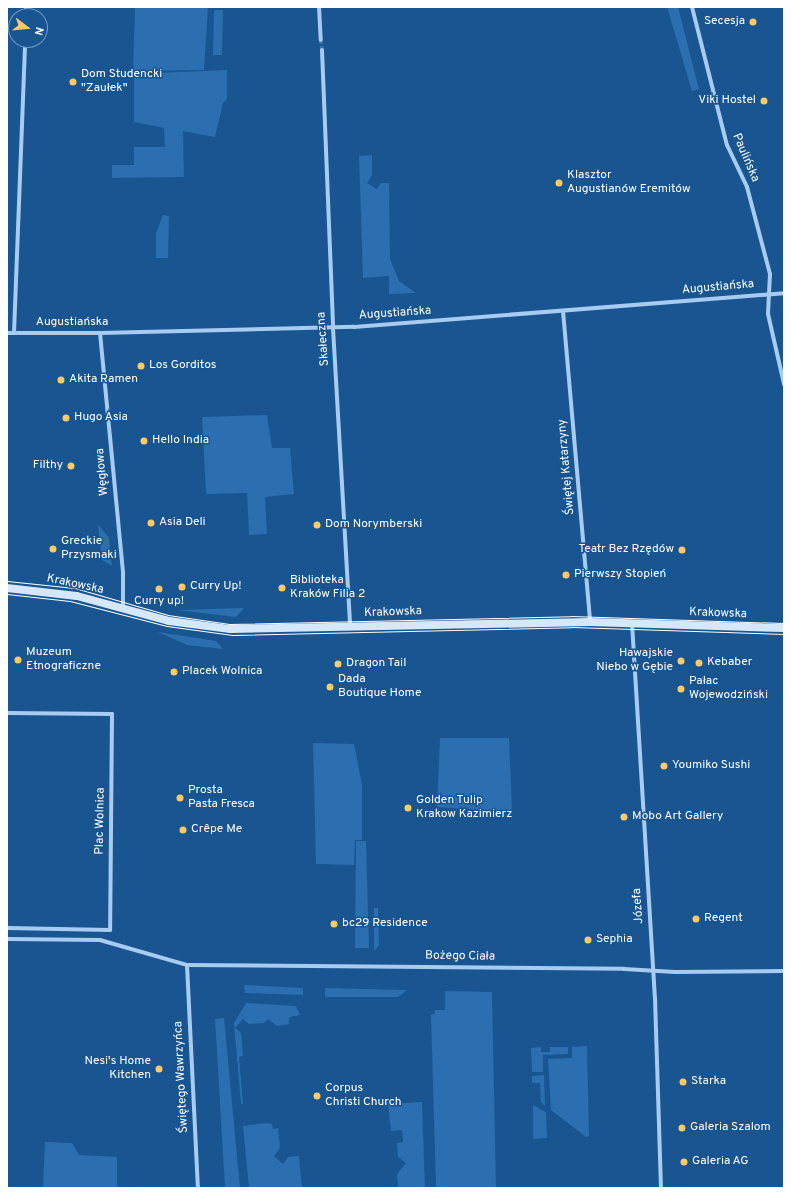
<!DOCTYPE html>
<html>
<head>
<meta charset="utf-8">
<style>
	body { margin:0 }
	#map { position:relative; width:791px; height:1195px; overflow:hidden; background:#185591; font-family:Overpass,sans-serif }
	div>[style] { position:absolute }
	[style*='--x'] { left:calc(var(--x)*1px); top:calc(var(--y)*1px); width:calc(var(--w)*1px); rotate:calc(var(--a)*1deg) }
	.green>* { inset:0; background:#2b6fb0 }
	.street-tunnel>* { height:4px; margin-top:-2px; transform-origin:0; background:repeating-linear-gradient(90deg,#3b6ea2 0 4px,transparent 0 6px) }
	.street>* { height:4px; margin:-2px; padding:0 2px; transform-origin:2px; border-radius:2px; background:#a7ccf0 }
	.secondary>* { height:8px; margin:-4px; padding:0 4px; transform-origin:4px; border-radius:4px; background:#d5e7fb }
	.tram>* { height:1px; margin:-0.5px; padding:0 0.5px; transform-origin:0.5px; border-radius:0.5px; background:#fff }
	.dots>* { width:11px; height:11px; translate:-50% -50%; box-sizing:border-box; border:2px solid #185591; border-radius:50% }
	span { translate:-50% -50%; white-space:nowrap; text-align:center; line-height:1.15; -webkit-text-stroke:3px #185591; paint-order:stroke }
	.poi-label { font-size:12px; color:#fff }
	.right { translate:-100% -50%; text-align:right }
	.left { translate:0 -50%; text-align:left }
	.street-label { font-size:12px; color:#fff }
	.frame { position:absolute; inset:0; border:8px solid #fff; pointer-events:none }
	.north { position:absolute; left:8px; top:8px; width:40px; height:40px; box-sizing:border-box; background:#185591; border:1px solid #7499bd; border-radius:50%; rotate:106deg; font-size:11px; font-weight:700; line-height:16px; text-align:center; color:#fff }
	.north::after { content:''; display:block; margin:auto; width:14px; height:18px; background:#ffc965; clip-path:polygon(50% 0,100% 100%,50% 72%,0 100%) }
</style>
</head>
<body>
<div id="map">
	<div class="green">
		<i style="clip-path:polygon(135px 7px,208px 7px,204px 70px,133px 71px)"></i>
		<i style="clip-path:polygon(667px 7px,678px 7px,699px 89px,692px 91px)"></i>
		<i style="clip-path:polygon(214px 10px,223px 10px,222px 55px,213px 55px)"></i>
		<i style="clip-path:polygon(227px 70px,227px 99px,223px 103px,215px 137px,183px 131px,184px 177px,112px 178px,112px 165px,134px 165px,134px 147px,165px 147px,164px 128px,134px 122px,134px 74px)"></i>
		<i style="clip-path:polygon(372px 155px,372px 175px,367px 183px,377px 189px,381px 183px,389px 183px,390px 259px,399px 281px,416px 293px,389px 294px,389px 276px,363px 278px,359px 156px)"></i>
		<i style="clip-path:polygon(163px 215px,169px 216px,168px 258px,156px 258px,156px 233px)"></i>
		<i style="clip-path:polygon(267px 415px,272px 448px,290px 448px,294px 494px,265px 497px,267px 534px,249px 535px,247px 493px,206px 494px,202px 417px)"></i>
		<i style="clip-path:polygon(98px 524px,109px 538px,112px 566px,102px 560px)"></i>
		<i style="clip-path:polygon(244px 608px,236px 617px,177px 610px)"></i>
		<i style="clip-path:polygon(158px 632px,216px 641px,223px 649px,187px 645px)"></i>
		<i style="clip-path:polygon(440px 738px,509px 738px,512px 812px,437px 807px)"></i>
		<i style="clip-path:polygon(313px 743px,354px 744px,362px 785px,362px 840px,355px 840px,354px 865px,316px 864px)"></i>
		<i style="clip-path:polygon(356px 841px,366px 841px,369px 948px,355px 948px)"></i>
		<i style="clip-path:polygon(374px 908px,378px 908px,379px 945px,374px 951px)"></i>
		<i style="clip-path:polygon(244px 985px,303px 988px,303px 995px,245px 993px)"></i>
		<i style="clip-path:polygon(325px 988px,407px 990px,398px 997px,325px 997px)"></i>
		<i style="clip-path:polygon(445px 991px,492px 992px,496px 1188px,436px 1188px,431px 1015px,434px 1014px,435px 1010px,445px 1010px)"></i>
		<i style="clip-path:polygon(246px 1003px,296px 1006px,300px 1015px,289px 1017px,289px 1024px,277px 1026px,268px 1019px,264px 1023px,249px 1024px,243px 1019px,235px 1028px,241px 1033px,243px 1056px,239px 1057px,243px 1104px,241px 1104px,234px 1023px)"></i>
		<i style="clip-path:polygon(224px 1018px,240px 1188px,225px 1188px,215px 1019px)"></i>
		<i style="clip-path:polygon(587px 1046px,589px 1136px,586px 1137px,551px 1110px,548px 1059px,572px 1058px,572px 1047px)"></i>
		<i style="clip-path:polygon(541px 1047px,541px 1052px,550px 1052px,550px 1047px,568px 1047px,568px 1054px,543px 1055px,543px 1072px,532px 1072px,531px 1048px)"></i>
		<i style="clip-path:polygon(544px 1075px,545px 1106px,541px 1102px,540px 1083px,532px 1083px,532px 1076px)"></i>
		<i style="clip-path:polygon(422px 1102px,425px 1188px,392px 1188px,398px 1187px,397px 1174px,406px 1163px,398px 1157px,397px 1143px,403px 1142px,402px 1130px,391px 1131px,388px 1104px)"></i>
		<i style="clip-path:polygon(533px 1105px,546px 1112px,547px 1138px,533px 1139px)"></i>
		<i style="clip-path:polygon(266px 1123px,272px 1124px,273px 1129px,278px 1128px,280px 1148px,274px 1156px,283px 1164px,288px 1157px,299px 1156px,302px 1188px,249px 1188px,243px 1126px)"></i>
		<i style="clip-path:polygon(45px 1142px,72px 1143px,79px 1155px,117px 1157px,117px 1188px,43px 1188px)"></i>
	</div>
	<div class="street-tunnel">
		<i style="--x:321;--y:40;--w:10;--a:84"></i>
	</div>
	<div class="street">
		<i style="--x:319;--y:7;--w:33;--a:87"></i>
		<i style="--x:692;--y:7;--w:142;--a:75.8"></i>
		<i style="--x:727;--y:145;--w:47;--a:64.5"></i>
		<i style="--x:747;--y:187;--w:90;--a:75.2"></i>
		<i style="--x:770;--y:274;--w:40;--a:92.9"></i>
		<i style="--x:768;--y:314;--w:72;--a:77.1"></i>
		<i style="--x:26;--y:16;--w:9;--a:-90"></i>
		<i style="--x:322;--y:50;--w:278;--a:87.7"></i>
		<i style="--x:333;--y:328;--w:299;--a:86.7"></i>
		<i style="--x:563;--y:311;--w:312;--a:85"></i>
		<i style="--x:7;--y:333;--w:93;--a:0"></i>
		<i style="--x:100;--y:333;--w:254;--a:-1.4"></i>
		<i style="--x:354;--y:327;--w:431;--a:-4.5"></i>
		<i style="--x:14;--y:333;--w:293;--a:-87.8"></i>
		<i style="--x:100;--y:333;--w:242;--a:84.5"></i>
		<i style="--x:123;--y:574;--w:34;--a:90"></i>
		<i style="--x:632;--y:623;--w:376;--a:86.5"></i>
		<i style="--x:655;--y:998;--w:190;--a:88.2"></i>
		<i style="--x:7;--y:713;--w:105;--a:0.5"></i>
		<i style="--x:112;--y:714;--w:216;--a:90.5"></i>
		<i style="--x:110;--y:930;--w:103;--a:-178.9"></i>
		<i style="--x:7;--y:939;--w:93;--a:0.6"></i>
		<i style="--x:100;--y:940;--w:91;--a:16"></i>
		<i style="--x:187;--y:965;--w:437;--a:0.5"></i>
		<i style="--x:624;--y:969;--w:51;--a:3.4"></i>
		<i style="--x:675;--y:972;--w:109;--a:-0.5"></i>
		<i style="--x:187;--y:965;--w:223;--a:87.2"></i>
	</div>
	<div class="secondary">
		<i style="--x:7;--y:588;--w:70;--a:6.5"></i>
		<i style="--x:77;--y:596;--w:95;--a:15.2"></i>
		<i style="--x:169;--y:621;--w:62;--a:7.5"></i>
		<i style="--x:230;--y:629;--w:360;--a:-1.1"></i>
		<i style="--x:590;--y:622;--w:194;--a:1.8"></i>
	</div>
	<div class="tram">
		<i style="--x:7;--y:581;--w:68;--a:5.9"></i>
		<i style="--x:75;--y:588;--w:97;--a:16.2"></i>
		<i style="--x:168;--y:615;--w:62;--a:8.4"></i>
		<i style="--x:229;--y:624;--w:342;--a:-1.3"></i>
		<i style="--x:571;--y:616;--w:213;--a:1.9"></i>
		<i style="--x:7;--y:594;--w:63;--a:6.3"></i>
		<i style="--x:70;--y:601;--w:100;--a:14.5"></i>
		<i style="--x:167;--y:626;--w:66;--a:7.9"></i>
		<i style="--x:232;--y:635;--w:340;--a:-1.3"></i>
		<i style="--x:572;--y:627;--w:212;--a:1.9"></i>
	</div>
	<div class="dots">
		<i style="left:753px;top:22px;background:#ffc965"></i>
		<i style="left:73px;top:82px;background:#ffc965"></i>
		<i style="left:764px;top:101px;background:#ffc965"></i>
		<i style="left:559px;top:183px;background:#ffc965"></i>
		<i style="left:141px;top:366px;background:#ffc965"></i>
		<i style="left:61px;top:380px;background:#ffc965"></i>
		<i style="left:66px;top:418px;background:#ffc965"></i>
		<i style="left:144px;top:441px;background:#ffc965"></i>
		<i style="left:71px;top:466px;background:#ffc965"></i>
		<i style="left:151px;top:523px;background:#ffc965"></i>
		<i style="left:317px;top:525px;background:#ffc965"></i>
		<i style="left:53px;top:549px;background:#ffc965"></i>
		<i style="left:682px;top:550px;background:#ffc965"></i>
		<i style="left:566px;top:575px;background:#ffc965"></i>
		<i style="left:182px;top:587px;background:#ffc965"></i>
		<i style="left:282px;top:588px;background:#ffc965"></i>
		<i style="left:159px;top:589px;background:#ffc965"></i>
		<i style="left:18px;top:660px;background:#ffc965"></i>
		<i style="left:681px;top:661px;background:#ffc965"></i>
		<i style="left:699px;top:663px;background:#ffc965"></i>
		<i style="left:338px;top:664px;background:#ffc965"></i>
		<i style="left:174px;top:672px;background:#ffc965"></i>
		<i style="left:330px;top:687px;background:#ffc965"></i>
		<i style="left:681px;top:689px;background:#ffc965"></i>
		<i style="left:664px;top:766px;background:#ffc965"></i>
		<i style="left:180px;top:798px;background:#ffc965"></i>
		<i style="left:408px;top:808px;background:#ffc965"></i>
		<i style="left:624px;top:817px;background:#ffc965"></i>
		<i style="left:183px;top:830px;background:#ffc965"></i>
		<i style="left:696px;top:919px;background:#ffc965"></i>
		<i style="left:334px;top:924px;background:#ffc965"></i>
		<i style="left:588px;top:940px;background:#ffc965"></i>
		<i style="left:159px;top:1069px;background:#ffc965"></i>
		<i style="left:683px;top:1082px;background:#ffc965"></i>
		<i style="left:317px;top:1096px;background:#ffc965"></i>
		<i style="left:682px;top:1128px;background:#ffc965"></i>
		<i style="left:684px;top:1162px;background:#ffc965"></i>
	</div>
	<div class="poi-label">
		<span class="right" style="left:745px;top:22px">Secesja</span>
		<span class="left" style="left:81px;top:82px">Dom Studencki<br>"Zaułek"</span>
		<span class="right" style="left:756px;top:101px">Viki Hostel</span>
		<span class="left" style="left:567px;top:183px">Klasztor<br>Augustianów Eremitów</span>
		<span class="left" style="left:149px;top:366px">Los Gorditos</span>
		<span class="left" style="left:69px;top:380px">Akita Ramen</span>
		<span class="left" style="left:74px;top:418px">Hugo Asia</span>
		<span class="left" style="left:152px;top:441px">Hello India</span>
		<span class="right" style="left:63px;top:466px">Filthy</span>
		<span class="left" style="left:159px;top:523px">Asia Deli</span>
		<span class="left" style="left:325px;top:525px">Dom Norymberski</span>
		<span class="left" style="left:61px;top:549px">Greckie<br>Przysmaki</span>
		<span class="right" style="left:674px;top:550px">Teatr Bez Rzędów</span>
		<span class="left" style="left:574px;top:575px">Pierwszy Stopień</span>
		<span class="left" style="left:290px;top:588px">Biblioteka<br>Kraków Filia 2</span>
		<span class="left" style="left:190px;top:587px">Curry Up!</span>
		<span style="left:159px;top:602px">Curry up!</span>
		<span class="left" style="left:26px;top:660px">Muzeum<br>Etnograficzne</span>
		<span class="right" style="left:673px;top:661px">Hawajskie<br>Niebo w Gębie</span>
		<span class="left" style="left:707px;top:663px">Kebaber</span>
		<span class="left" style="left:346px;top:664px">Dragon Tail</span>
		<span class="left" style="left:182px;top:672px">Placek Wolnica</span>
		<span class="left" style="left:338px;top:687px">Dada<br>Boutique Home</span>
		<span class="left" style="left:689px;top:689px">Pałac<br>Wojewodziński</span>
		<span class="left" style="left:672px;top:766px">Youmiko Sushi</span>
		<span class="left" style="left:188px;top:798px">Prosta<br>Pasta Fresca</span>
		<span class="left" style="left:416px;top:808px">Golden Tulip<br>Krakow Kazimierz</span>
		<span class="left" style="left:632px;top:817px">Mobo Art Gallery</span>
		<span class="left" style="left:191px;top:830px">Crêpe Me</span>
		<span class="left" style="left:704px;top:919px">Regent</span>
		<span class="left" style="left:342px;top:924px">bc29 Residence</span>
		<span class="left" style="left:596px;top:940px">Sephia</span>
		<span class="right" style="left:151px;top:1069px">Nesi's Home<br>Kitchen</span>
		<span class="left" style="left:691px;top:1082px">Starka</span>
		<span class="left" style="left:325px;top:1096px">Corpus<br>Christi Church</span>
		<span class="left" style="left:690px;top:1128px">Galeria Szalom</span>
		<span class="left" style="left:692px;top:1162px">Galeria AG</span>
	</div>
	<div class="street-label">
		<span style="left:745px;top:158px;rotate:67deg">Paulińska</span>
		<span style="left:718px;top:288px;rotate:-5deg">Augustiańska</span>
		<span style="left:395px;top:314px;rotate:-4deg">Augustiańska</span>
		<span style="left:72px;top:323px">Augustiańska</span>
		<span style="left:324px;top:339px;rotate:-94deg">Skałeczna</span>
		<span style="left:567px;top:467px;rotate:-95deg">Świętej Katarzyny</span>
		<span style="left:103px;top:472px;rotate:-95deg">Węgłowa</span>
		<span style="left:75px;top:585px;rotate:12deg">Krakowska</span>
		<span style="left:393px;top:613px;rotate:-2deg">Krakowska</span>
		<span style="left:718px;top:614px;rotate:2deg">Krakowska</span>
		<span style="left:101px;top:821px;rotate:-89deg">Plac Wolnica</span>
		<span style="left:639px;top:906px;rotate:-94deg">Józefa</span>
		<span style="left:460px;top:957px;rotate:1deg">Bożego Ciała</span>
		<span style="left:182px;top:1077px;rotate:-93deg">Świętego Wawrzyńca</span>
	</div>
	<div class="frame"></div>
	<div class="north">N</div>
</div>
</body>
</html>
